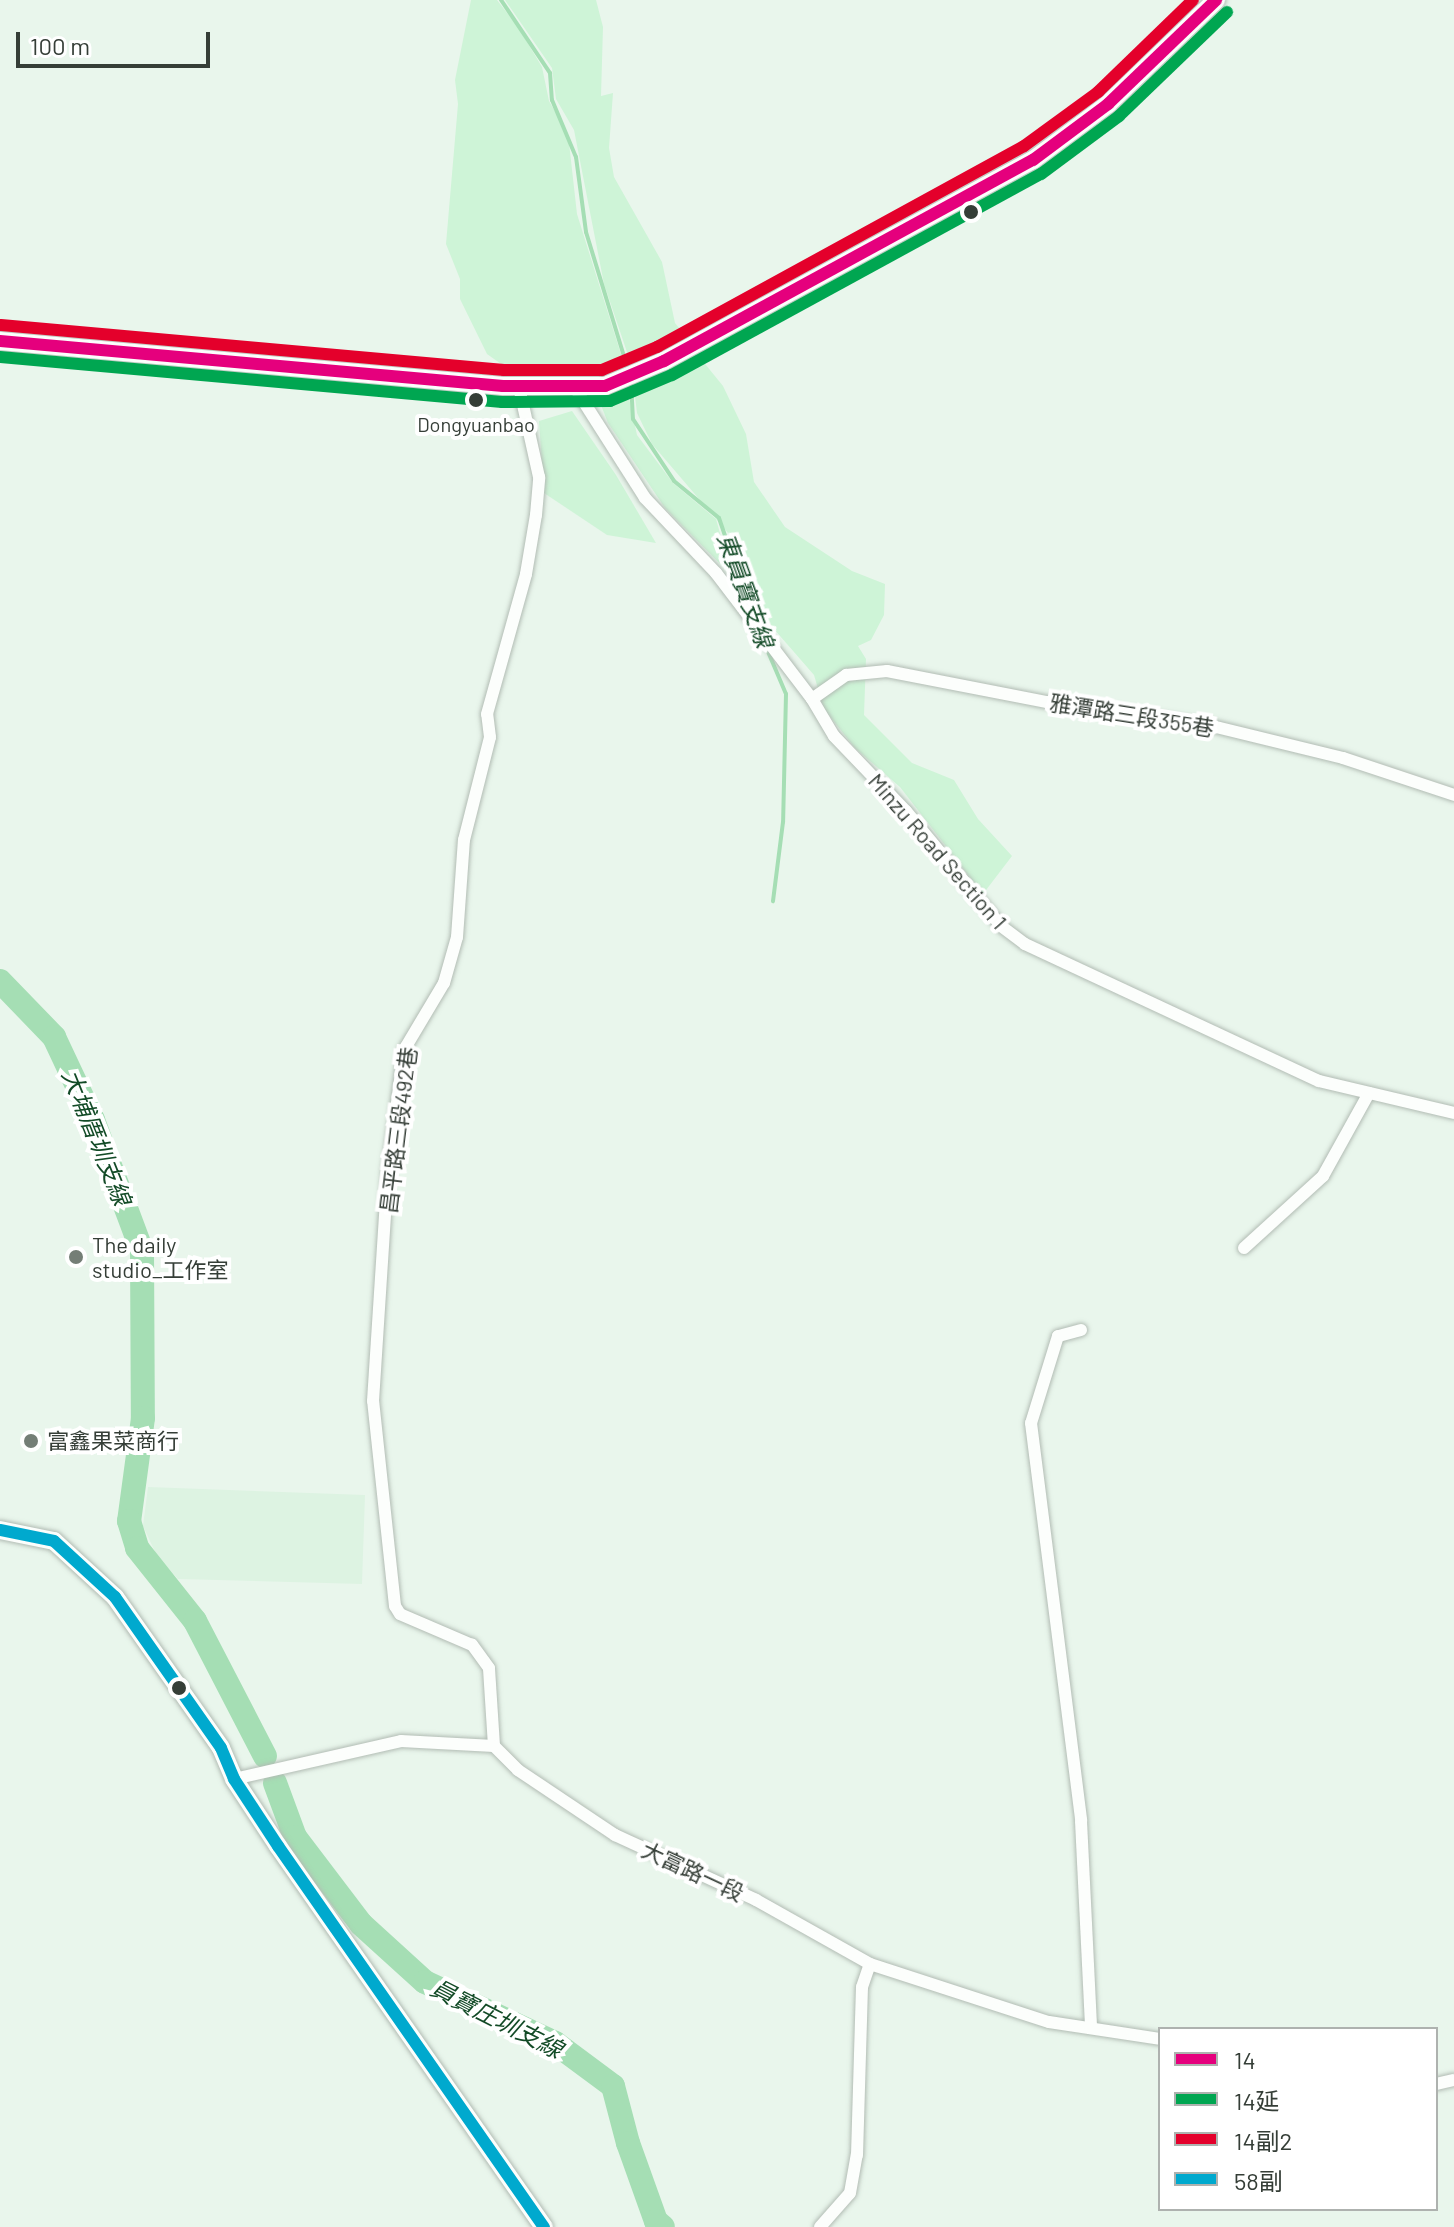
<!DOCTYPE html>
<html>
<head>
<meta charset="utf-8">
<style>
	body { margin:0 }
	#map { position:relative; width:1454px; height:2227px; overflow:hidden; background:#e9f6ec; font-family:Barlow,"Noto Sans TC",sans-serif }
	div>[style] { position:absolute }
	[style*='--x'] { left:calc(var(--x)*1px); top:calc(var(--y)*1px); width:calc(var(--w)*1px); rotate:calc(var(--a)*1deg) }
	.built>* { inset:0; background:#ddf3e2 }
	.green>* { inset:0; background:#cef4d7 }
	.stream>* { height:4px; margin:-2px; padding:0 2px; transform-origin:2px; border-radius:2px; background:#a5deb4 }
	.river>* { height:24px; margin:-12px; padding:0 12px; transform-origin:12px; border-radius:12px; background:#a5deb4 }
	.roads { filter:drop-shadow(0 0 2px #b2bcb4) drop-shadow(0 0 2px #b2bcb4) }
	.street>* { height:12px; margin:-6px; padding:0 6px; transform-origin:6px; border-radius:6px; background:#fcfefc }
	.secondary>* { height:18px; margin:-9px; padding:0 9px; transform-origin:9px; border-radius:9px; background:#fcfefc }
	.bus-1>* { height:12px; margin:-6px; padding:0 6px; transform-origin:6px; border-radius:6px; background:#e5007d }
	.bus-2>* { height:12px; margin:-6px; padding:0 6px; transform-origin:6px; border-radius:6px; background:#00a651 }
	.bus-3>* { height:12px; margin:-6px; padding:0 6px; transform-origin:6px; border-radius:6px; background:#e4002b }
	.bus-4>* { height:12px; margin:-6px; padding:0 6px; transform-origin:6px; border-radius:6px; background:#00a9ce }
	.dots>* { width:22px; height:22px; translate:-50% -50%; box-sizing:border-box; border:4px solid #fff; border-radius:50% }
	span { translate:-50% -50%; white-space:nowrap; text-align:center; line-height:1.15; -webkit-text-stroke:8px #fff; paint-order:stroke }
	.bus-label { font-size:20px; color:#353e37 }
	.street-label { font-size:22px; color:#353e37 }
	.poi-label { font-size:22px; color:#353e37 }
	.left { translate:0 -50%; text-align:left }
	.water-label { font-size:24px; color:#134b27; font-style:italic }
	.legend { position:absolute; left:1158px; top:2027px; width:280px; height:184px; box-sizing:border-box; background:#fff; border:2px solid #aeb2af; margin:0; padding:10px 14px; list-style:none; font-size:24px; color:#353e37 }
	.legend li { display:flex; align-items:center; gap:16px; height:40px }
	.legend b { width:40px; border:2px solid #aeb2af }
	.scale { position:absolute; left:16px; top:32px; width:194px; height:36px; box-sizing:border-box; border:4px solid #353e37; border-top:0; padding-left:10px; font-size:24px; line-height:28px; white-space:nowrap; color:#353e37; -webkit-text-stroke:6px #fff; paint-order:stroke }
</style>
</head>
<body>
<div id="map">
	<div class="built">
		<i style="clip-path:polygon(148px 1487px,365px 1495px,362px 1584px,178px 1579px,157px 1556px,143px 1526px)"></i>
	</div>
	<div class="green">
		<i style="clip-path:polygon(471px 0,497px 0,518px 27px,542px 67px,549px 101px,568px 134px,577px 214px,624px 364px,603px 376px,567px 376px,504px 366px,487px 354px,460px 299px,460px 279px,446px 244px,458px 104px,455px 80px)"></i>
		<i style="clip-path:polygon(505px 0,596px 0,603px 27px,601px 96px,613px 93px,609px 148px,614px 177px,662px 262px,675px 323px,688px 339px,630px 361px,604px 284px,574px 130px,556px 99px,552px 68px)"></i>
		<i style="clip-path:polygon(697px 354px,723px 386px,746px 434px,754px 482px,785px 527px,852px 571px,885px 584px,884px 615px,871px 640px,858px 646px,866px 659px,864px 715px,912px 763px,954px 780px,978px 819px,1012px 856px,983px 894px,900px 787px,855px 748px,824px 709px,814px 675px,754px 606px,729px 534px,652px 444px,637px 413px,634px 388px)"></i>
		<i style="clip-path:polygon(627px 389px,637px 435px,673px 483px,716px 519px,732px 576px,665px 508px,608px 423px,599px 400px)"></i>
		<i style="clip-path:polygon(572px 411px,616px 475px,656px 543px,607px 535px,544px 493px,539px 421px)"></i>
	</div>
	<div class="stream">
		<i style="--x:501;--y:0;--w:88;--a:56.1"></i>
		<i style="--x:550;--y:73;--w:27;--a:86"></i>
		<i style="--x:552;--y:100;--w:62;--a:67.2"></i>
		<i style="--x:576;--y:157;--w:76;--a:82.4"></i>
		<i style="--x:586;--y:232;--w:143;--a:73"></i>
		<i style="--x:631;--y:382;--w:37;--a:87"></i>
		<i style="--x:633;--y:419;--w:74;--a:56.5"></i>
		<i style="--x:674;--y:481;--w:58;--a:39.4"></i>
		<i style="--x:719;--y:518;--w:96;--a:71.2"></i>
		<i style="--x:766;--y:647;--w:51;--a:66.9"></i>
		<i style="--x:786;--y:694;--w:128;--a:91.3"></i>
		<i style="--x:783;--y:822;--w:80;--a:97.2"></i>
	</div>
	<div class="river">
		<i style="--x:0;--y:981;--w:78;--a:46"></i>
		<i style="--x:54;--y:1037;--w:92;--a:64.8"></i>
		<i style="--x:93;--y:1120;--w:140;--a:69.5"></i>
		<i style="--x:142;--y:1251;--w:167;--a:89.7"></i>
		<i style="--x:143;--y:1418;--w:104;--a:97.7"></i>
		<i style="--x:129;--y:1521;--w:28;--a:73"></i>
		<i style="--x:137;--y:1548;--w:93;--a:51.5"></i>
		<i style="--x:195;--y:1621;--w:152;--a:62.6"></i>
		<i style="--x:275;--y:1783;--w:58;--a:69.7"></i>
		<i style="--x:295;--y:1837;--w:109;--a:52.8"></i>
		<i style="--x:361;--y:1924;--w:86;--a:42.2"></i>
		<i style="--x:425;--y:1982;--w:144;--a:25.1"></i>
		<i style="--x:555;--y:2043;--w:72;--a:36.6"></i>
		<i style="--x:613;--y:2086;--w:59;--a:75.3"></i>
		<i style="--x:628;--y:2143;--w:83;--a:70.3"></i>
		<i style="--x:656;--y:2221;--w:9;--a:41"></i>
	</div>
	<div class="roads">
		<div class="street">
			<i style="--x:575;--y:388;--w:130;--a:57.5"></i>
			<i style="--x:645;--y:498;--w:103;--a:46.6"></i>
			<i style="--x:716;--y:573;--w:158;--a:52.7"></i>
			<i style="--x:812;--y:699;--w:43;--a:59.3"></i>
			<i style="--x:834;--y:736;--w:104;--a:46.2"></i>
			<i style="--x:906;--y:811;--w:149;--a:50.4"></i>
			<i style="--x:1001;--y:926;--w:30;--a:37"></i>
			<i style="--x:1025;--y:944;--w:324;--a:25"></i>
			<i style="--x:1319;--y:1081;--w:139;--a:13.3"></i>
			<i style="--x:812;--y:699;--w:42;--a:-35.2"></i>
			<i style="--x:846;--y:675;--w:41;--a:-5.6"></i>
			<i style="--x:887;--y:671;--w:163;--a:11"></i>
			<i style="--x:1047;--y:702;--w:167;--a:8.3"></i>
			<i style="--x:1212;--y:726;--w:135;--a:13.7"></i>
			<i style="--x:1343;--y:758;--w:117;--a:18.4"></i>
			<i style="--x:1244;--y:1248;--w:107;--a:-42.3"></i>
			<i style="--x:1323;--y:1176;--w:95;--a:-61"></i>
			<i style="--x:1081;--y:1330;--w:24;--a:165"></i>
			<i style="--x:1058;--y:1336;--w:91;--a:107.2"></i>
			<i style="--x:1031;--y:1423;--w:401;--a:82.8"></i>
			<i style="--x:1081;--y:1821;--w:207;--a:87.2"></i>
			<i style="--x:494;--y:1746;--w:78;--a:-93.7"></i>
			<i style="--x:489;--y:1668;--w:29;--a:-126"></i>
			<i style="--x:472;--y:1645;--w:78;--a:-156.7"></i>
			<i style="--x:400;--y:1614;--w:9;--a:-122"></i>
			<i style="--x:395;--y:1606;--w:206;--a:-96.1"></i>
			<i style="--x:373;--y:1401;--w:231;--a:-86.3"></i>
			<i style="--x:388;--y:1170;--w:121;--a:-82.4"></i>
			<i style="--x:404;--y:1050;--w:78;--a:-59.2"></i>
			<i style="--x:444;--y:983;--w:48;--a:-74.2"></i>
			<i style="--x:457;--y:937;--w:97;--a:-85.9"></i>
			<i style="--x:464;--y:840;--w:106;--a:-75.8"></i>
			<i style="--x:490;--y:737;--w:23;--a:-97"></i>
			<i style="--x:487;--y:714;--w:145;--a:-74.4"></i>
			<i style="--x:526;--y:574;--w:60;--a:-80.4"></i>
			<i style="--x:536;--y:515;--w:38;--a:-85"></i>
			<i style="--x:539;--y:477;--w:92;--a:-102.5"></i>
			<i style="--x:234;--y:1779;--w:171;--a:-12.8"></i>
			<i style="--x:401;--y:1741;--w:93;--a:3.1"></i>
			<i style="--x:494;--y:1746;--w:34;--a:45"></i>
			<i style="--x:518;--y:1770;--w:117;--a:33.8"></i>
			<i style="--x:615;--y:1835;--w:155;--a:24.7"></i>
			<i style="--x:756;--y:1900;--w:131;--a:29.3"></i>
			<i style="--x:870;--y:1964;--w:188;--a:18"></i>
			<i style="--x:1049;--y:2022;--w:112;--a:8.7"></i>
			<i style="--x:1436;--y:2084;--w:18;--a:-13"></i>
			<i style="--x:820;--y:2227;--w:45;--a:-48.6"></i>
			<i style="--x:850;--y:2193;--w:39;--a:-80"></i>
			<i style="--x:857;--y:2155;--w:168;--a:-88.3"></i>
			<i style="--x:862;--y:1987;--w:24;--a:-71"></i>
		</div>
		<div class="secondary">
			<i style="--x:0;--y:341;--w:505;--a:5.11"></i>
			<i style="--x:503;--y:386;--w:102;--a:0"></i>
			<i style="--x:605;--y:386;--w:64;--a:-23"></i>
			<i style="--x:664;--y:361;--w:420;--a:-28.6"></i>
			<i style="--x:1033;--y:160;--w:94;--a:-36.7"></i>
			<i style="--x:1108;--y:104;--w:150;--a:-43.9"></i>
			<i style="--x:0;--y:1530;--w:55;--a:11.5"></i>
			<i style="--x:54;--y:1541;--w:83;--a:42.6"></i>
			<i style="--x:115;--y:1597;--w:184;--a:54.9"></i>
			<i style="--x:221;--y:1748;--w:34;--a:67"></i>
			<i style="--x:234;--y:1779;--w:80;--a:56.7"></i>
			<i style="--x:278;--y:1846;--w:465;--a:55.1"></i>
		</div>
	</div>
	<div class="bus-1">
		<i style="--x:0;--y:341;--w:505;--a:5.11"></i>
		<i style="--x:503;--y:386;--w:102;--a:0"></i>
		<i style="--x:605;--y:386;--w:64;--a:-23"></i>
		<i style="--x:664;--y:361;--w:420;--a:-28.6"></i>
		<i style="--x:1033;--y:160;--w:94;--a:-36.7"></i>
		<i style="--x:1108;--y:104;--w:150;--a:-43.9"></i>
	</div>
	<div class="bus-2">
		<i style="--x:0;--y:357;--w:504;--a:5.12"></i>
		<i style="--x:502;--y:402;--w:108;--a:-0.5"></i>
		<i style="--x:610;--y:401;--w:67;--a:-22.8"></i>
		<i style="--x:672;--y:375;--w:420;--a:-28.6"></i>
		<i style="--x:1041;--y:174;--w:97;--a:-36.6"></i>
		<i style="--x:1119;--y:116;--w:150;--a:-43.9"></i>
	</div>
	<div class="bus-3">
		<i style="--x:1;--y:325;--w:505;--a:5.11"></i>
		<i style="--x:504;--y:370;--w:98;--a:0"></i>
		<i style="--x:602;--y:370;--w:60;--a:-22.7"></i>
		<i style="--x:657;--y:347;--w:418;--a:-28.7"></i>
		<i style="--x:1024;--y:146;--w:92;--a:-36.1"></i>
		<i style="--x:1098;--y:92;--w:132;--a:-44.1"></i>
	</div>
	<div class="bus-4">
		<i style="--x:0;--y:1530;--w:55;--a:11.5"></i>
		<i style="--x:54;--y:1541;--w:83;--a:42.6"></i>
		<i style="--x:115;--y:1597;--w:184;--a:54.9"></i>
		<i style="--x:221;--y:1748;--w:34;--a:67"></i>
		<i style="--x:234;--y:1779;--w:80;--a:56.7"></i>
		<i style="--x:278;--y:1846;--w:465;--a:55.1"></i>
	</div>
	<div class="dots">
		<i style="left:971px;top:212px;background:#353e37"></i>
		<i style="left:476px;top:400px;background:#353e37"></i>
		<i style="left:76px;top:1257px;background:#747e76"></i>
		<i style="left:31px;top:1441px;background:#747e76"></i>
		<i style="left:179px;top:1688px;background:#353e37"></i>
	</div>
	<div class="bus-label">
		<span style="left:476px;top:424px">Dongyuanbao</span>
	</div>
	<div class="street-label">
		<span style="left:1132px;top:715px;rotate:9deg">雅潭路三段355巷</span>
		<span style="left:938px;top:851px;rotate:49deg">Minzu Road Section 1</span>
		<span style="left:398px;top:1130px;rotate:-83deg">昌平路三段492巷</span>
		<span style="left:693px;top:1871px;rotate:25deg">大富路一段</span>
	</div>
	<div class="poi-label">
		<span class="left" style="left:92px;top:1257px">The daily<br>studio_工作室</span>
		<span class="left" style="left:47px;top:1441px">富鑫果菜商行</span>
	</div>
	<div class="water-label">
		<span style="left:746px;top:590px;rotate:70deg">東員寶支線</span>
		<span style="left:97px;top:1137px;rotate:68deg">大埔厝圳支線</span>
		<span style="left:497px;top:2018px;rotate:27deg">員寶庄圳支線</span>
	</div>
	<ul class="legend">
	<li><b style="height:10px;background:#e5007d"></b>14</li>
	<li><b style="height:10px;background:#00a651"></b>14延</li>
	<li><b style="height:10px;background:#e4002b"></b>14副2</li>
	<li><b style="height:10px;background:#00a9ce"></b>58副</li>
	</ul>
	<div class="scale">100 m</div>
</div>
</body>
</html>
